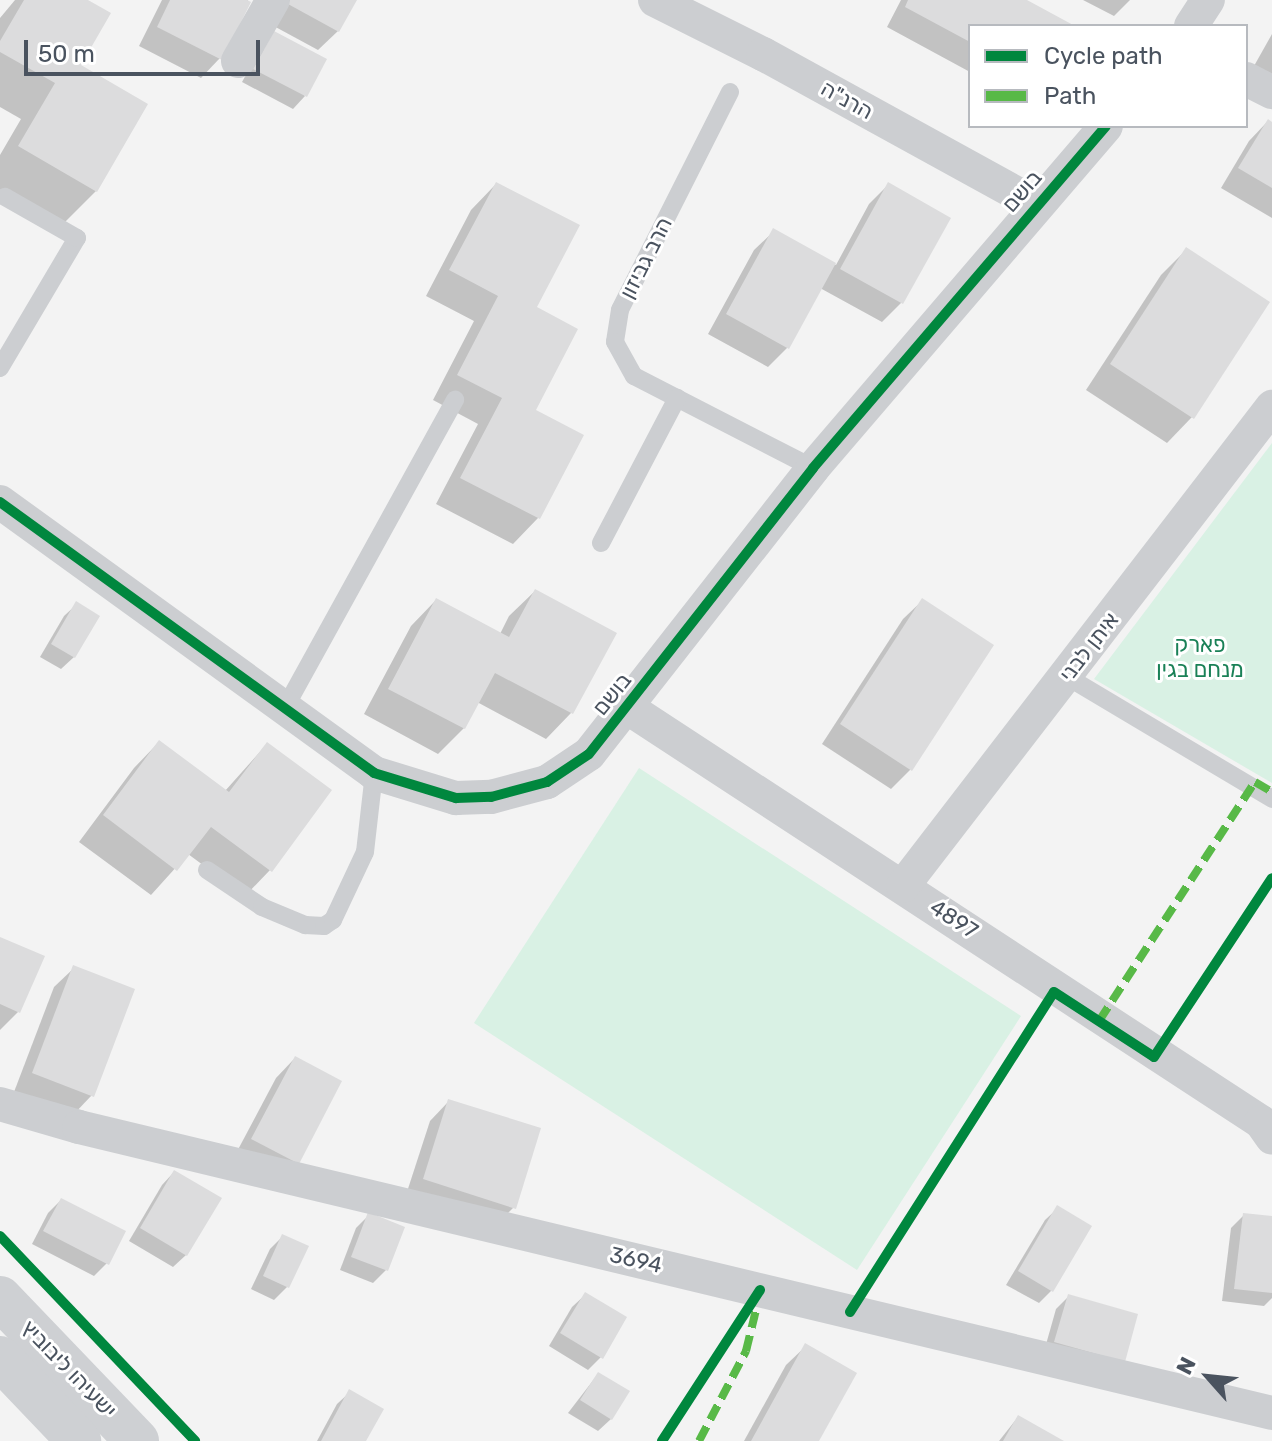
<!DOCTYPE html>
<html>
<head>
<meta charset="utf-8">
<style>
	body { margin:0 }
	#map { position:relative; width:1272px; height:1441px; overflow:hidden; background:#f3f3f3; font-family:Rubik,"Noto Sans Hebrew",sans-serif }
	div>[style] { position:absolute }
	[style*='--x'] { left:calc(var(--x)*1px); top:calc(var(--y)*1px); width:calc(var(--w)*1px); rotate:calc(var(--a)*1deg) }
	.green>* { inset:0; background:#d9f1e4 }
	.shadow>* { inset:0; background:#0003 }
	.building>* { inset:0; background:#dcdcdd }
	.lane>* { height:18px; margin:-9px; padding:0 9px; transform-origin:9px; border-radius:9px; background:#ccced1 }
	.street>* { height:34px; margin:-17px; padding:0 17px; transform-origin:17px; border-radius:17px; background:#ccced1 }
	.secondary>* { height:44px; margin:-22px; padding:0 22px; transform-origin:22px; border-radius:22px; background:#ced0d3 }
	.quiet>* { height:8px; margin-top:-4px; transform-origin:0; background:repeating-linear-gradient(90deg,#58b947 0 16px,transparent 0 24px) }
	.cycleway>* { height:10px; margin:-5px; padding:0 5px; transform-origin:5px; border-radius:5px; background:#00873e }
	span { translate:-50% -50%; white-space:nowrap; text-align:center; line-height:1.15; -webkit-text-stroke:6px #fff; paint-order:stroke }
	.street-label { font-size:22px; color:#4a535f }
	.park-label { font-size:22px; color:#1a8157 }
	.legend { position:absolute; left:968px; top:24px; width:280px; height:104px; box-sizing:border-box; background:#fff; border:2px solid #b7babf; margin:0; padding:10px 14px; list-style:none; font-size:24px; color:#4a535f }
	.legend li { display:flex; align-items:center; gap:16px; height:40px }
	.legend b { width:40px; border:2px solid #b7babf }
	.north { position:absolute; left:1168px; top:1337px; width:80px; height:80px; -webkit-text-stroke:6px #fff; paint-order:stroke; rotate:297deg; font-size:22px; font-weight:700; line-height:32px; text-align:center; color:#4a535f }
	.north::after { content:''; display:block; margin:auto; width:28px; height:36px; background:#4a535f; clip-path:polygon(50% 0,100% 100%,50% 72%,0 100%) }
	.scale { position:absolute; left:24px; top:40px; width:236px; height:36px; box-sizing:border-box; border:4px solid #4a535f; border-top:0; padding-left:10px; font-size:24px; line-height:28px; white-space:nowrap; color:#4a535f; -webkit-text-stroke:6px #fff; paint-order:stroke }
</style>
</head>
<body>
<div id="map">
	<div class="green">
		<i style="clip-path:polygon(1272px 443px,1272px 783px,1094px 679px)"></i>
		<i style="clip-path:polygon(639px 768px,1021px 1016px,857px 1270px,474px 1023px)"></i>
	</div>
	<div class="shadow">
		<i style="clip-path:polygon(15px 0,84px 0,79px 66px,96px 191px,60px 227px,0 192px,0 155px,21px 119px,0 107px,0 18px)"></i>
		<i style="clip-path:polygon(162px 0,248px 0,220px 58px,201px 78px,139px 46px)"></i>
		<i style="clip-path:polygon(283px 0,355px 0,338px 31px,318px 50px,270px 24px)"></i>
		<i style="clip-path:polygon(901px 0,1023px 0,1071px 26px,970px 26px,970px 72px,887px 27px)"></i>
		<i style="clip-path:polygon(1083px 0,1130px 0,1114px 16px)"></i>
		<i style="clip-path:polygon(1272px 34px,1272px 76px,1254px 66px)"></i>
		<i style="clip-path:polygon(262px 46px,305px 96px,293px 109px,242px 82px)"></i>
		<i style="clip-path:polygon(1268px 121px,1272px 124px,1272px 218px,1221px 188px,1249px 141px)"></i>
		<i style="clip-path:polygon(496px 184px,534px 308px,533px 411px,581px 436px,538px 518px,513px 544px,436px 504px,478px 424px,433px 400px,474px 321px,426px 296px,471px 210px)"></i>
		<i style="clip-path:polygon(888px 185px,902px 302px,882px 322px,820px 288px,787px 348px,768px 367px,708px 334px,754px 250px,774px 231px,836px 265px,869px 204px)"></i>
		<i style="clip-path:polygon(1186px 250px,1192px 417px,1167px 443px,1086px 390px,1161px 275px)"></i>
		<i style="clip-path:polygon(535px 591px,614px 633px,571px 713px,546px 739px,477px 702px,464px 728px,438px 754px,364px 714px,411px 626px,436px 600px,500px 634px,509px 616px)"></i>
		<i style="clip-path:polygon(923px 600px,910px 770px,891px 789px,822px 744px,903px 619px)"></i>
		<i style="clip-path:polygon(77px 604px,74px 657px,61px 669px,40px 657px,64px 616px)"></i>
		<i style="clip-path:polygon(159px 742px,225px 791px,267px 744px,270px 870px,245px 896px,188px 854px,151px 895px,79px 842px,134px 768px)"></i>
		<i style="clip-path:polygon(0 939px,18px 1012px,0 1030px)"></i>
		<i style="clip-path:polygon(74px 968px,92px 1095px,73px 1115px,14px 1092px,54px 987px)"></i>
		<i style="clip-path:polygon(295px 1058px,298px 1163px,233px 1159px,276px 1078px)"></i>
		<i style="clip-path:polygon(449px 1101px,514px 1207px,494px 1227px,405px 1198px,430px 1121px)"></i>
		<i style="clip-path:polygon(174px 1172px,186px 1255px,173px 1267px,129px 1241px,162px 1185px)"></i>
		<i style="clip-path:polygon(61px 1200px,107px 1263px,94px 1276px,32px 1244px,48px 1213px)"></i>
		<i style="clip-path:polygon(1058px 1208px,1051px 1291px,1039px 1303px,1006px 1285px,1045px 1220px)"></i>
		<i style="clip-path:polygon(369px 1215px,386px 1270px,373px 1283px,340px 1270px,356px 1228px)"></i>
		<i style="clip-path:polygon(1244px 1215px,1272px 1218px,1272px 1298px,1264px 1306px,1222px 1301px,1231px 1228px)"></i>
		<i style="clip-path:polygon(283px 1236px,287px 1287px,274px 1300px,251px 1289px,270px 1249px)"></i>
		<i style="clip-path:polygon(585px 1295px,601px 1357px,588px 1370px,549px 1346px,572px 1307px)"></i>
		<i style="clip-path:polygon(1069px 1296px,1123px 1361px,1043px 1355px,1056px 1309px)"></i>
		<i style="clip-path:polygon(806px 1346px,817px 1441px,744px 1441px,786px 1365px)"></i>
		<i style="clip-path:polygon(598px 1374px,611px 1419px,598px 1431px,568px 1413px)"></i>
		<i style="clip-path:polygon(350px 1392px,364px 1441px,317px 1441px,337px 1404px)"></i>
		<i style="clip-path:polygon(1018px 1417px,1060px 1441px,999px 1441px)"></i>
	</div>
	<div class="building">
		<i style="clip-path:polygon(24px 0,88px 0,111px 13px,81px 65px,148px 104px,97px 192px,18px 146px,55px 83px,0 52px,0 41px)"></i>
		<i style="clip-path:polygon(170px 0,247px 0,251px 2px,222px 60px,157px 27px)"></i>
		<i style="clip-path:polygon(290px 0,357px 0,339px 32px,288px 4px)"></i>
		<i style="clip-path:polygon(908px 0,1027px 0,1075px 26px,970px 26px,970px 42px,905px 7px)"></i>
		<i style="clip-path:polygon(274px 31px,327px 59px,307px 97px,253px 69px)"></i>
		<i style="clip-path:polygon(1268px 119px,1272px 122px,1272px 188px,1238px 168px)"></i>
		<i style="clip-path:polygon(496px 182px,580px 225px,537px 307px,578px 329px,536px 410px,584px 435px,540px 519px,460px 478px,502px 398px,457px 375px,498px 296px,449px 270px)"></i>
		<i style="clip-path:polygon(888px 182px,951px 218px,903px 304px,840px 269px)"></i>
		<i style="clip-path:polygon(773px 228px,836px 263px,789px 349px,726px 314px)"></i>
		<i style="clip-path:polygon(1186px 247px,1270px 302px,1194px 419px,1110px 364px)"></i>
		<i style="clip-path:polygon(535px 589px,617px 633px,573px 714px,495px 673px,465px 729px,388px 689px,436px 598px,509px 637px)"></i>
		<i style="clip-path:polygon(922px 598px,994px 645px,912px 771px,840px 724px)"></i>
		<i style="clip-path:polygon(76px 601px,100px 616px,75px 658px,51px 644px)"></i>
		<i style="clip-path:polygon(159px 740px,229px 792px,267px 742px,332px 790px,272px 872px,211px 827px,177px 871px,103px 815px)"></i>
		<i style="clip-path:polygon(0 937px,45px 956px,20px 1013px,0 1004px)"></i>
		<i style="clip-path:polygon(73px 965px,135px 989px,94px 1097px,32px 1073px)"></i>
		<i style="clip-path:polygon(295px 1056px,342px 1081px,299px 1164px,251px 1139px)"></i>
		<i style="clip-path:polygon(448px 1099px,541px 1128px,516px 1209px,423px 1179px)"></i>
		<i style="clip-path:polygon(174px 1170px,222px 1198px,187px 1256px,140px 1228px)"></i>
		<i style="clip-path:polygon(61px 1198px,126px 1231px,109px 1265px,43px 1231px)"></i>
		<i style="clip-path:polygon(1057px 1205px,1092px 1226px,1053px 1292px,1018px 1271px)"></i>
		<i style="clip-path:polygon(368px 1212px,405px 1227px,388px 1271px,351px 1257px)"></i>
		<i style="clip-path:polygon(1243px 1213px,1272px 1216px,1272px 1293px,1234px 1289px)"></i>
		<i style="clip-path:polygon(282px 1234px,309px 1246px,289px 1288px,263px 1276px)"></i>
		<i style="clip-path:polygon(585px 1292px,627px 1317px,603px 1359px,560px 1333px)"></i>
		<i style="clip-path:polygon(1068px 1294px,1138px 1314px,1125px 1362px,1054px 1342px)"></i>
		<i style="clip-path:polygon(805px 1343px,857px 1373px,819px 1441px,751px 1441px)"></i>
		<i style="clip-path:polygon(598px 1372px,630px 1391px,612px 1420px,580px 1400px)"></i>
		<i style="clip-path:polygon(349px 1389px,384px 1409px,366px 1441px,321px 1441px)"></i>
		<i style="clip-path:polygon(1018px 1415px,1064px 1441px,1003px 1441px)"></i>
	</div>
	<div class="lane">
		<i style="--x:730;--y:92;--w:244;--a:116.8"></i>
		<i style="--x:620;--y:310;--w:32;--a:99"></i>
		<i style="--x:615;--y:342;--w:39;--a:61"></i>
		<i style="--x:634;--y:376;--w:201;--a:27.2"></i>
		<i style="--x:0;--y:368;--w:151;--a:-59.4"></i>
		<i style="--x:77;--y:238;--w:83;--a:-150.3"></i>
		<i style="--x:601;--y:543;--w:164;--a:-62.3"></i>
		<i style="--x:1066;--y:676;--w:240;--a:30.8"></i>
		<i style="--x:286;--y:706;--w:350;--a:-61.1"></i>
		<i style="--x:207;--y:870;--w:66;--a:33.9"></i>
		<i style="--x:262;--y:907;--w:47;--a:22.7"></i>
		<i style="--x:305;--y:925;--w:19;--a:3"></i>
		<i style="--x:324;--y:926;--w:11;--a:-34"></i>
		<i style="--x:333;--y:920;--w:75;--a:-64.8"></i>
		<i style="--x:365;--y:852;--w:80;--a:-83.5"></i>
	</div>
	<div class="street">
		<i style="--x:655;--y:0;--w:121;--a:26.6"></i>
		<i style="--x:763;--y:54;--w:311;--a:28.8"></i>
		<i style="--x:1191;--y:26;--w:31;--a:-57"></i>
		<i style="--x:238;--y:61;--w:70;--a:-60.2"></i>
		<i style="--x:1246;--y:79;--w:29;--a:27"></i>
		<i style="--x:0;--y:502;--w:462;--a:35.9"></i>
		<i style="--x:374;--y:773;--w:86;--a:17"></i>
		<i style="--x:456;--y:798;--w:35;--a:-2"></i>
		<i style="--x:491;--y:797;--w:58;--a:-15"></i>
		<i style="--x:547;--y:782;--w:50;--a:-33.7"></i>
		<i style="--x:589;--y:754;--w:363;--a:-51.9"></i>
		<i style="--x:813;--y:468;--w:450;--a:-49.4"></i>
		<i style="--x:628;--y:708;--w:756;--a:33.19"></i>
		<i style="--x:1261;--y:1122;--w:19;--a:55"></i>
		<i style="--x:903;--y:886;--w:605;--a:-52.39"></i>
		<i style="--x:0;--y:1104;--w:82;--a:16.2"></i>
		<i style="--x:79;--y:1127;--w:1227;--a:13.48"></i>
	</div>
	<div class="secondary">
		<i style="--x:0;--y:1298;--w:198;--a:46.2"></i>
		<i style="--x:0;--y:1358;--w:115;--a:46.4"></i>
	</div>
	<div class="quiet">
		<i style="--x:1099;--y:1021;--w:285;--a:-56.9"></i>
		<i style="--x:1255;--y:782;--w:20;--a:30"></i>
		<i style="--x:699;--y:1441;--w:102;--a:-62.4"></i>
		<i style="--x:746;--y:1351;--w:46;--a:-76.3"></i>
	</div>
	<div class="cycleway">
		<i style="--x:0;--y:502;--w:462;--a:35.9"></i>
		<i style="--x:374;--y:773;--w:86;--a:17"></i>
		<i style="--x:456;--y:798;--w:35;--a:-2"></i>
		<i style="--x:491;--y:797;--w:58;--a:-15"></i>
		<i style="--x:547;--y:782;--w:50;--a:-33.7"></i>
		<i style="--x:589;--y:754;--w:363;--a:-51.9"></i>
		<i style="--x:813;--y:468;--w:450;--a:-49.4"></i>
		<i style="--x:0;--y:1236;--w:283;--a:46.4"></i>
		<i style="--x:850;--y:1312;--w:379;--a:-57.5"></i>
		<i style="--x:1054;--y:992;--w:119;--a:33"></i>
		<i style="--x:1154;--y:1057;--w:214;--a:-56.6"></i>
		<i style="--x:662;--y:1441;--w:180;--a:-57"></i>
	</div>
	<div class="street-label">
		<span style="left:847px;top:100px;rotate:29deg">הרנ"ה</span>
		<span style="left:1022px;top:191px;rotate:-49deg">בושם</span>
		<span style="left:646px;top:258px;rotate:-63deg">הרב גביזון</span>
		<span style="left:1089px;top:647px;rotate:-52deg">איתן לבני</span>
		<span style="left:612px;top:694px;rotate:-51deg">בושם</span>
		<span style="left:954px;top:919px;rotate:33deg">4897</span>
		<span style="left:636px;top:1260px;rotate:13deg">3694</span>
		<span style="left:69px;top:1369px;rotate:46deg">ישעיהו ליבוביץ</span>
	</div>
	<div class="park-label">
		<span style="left:1200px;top:657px">פארק<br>מנחם בגין</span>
	</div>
	<ul class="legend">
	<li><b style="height:10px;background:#00873e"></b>Cycle path</li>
	<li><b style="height:10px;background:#58b947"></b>Path</li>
	</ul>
	<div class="north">N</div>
	<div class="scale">50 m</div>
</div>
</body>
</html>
